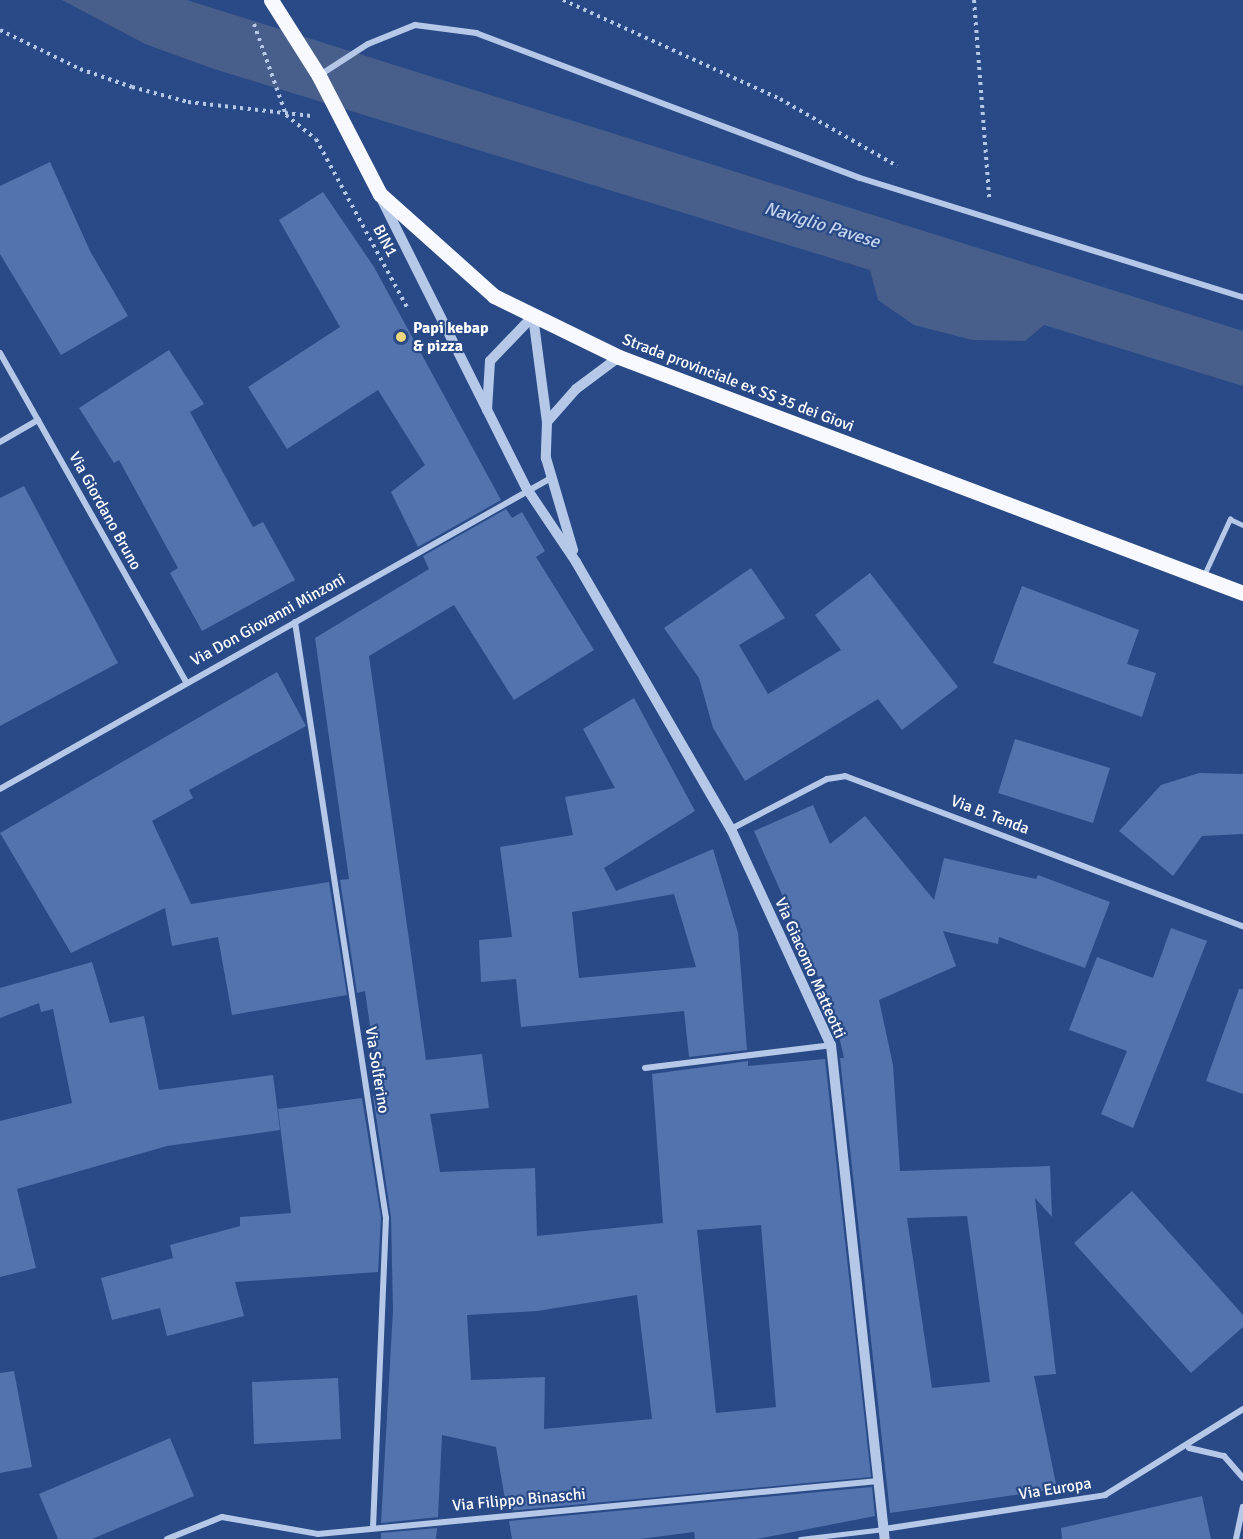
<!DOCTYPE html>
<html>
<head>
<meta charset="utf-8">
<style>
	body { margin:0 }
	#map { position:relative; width:1243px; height:1539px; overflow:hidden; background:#294a87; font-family:Signika,sans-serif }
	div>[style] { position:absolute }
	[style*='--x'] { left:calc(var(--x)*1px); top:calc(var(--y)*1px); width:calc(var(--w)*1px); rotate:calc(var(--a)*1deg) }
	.water>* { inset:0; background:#485f8b }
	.building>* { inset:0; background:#5273ae }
	.path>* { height:4px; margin-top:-2px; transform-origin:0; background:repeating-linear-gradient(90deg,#b5c8e8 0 3px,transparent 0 7.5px) }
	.service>* { height:4.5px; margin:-2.25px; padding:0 2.25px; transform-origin:2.25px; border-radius:2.25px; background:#b5c8e8 }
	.pedestrian>* { height:5px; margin:-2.5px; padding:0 2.5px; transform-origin:2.5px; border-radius:2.5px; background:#b5c8e8 }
	.minor>* { height:6px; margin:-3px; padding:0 3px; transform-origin:3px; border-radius:3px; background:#b5c8e8 }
	.tertiary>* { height:10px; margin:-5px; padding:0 5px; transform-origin:5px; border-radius:5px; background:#b5c8e8 }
	.primary>* { height:15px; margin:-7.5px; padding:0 7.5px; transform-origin:7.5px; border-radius:7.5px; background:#f7f9fe }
	.dots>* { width:16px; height:16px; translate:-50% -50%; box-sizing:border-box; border:3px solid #294a87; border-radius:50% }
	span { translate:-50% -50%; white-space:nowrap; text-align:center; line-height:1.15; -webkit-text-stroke:4.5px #294a87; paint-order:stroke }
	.street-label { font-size:16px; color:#fff }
	.poi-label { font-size:16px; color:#fff; font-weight:700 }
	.left { translate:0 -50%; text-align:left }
	.water-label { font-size:18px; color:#c1d2ef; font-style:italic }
</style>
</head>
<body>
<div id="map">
	<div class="water">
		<i style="clip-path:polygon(62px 0,187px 0,1243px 331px,1243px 386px,1044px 325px,1025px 341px,972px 340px,914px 325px,878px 300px,870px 270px,214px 69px,145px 44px)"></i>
	</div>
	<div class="building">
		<i style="clip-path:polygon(50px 162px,90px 251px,128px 316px,61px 355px,0 254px,0 186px)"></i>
		<i style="clip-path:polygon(323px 192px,374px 267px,501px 500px,418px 547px,391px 492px,425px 465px,378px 390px,287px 449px,248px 387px,340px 327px,279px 220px)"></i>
		<i style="clip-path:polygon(169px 350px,204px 404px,190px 412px,253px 527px,263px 522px,295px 580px,202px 631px,170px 573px,178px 568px,119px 460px,114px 463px,79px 408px)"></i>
		<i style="clip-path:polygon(24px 486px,118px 663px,0 726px,0 498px)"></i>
		<i style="clip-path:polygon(evenodd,506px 509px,512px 518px,522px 512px,545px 551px,536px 557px,594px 650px,514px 700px,454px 605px,369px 656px,426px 1060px,482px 1054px,489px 1108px,430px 1114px,440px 1172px,535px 1168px,537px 1236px,663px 1223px,652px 1074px,748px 1061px,748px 1066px,825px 1059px,871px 1477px,507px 1511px,496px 1447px,442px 1435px,438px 1517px,381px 1523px,393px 1310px,391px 1217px,373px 1096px,380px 1095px,365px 991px,357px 993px,340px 880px,349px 879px,315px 638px,429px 569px,423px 556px,506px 509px,761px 1225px,776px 1407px,716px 1413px,697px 1230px,761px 1225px,506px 509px,637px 1295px,652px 1419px,544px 1429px,545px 1377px,471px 1380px,467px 1315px,537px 1311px,637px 1295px)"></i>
		<i style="clip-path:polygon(751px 568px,785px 618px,739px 645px,768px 694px,841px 650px,815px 615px,870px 573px,958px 687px,902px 730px,878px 699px,745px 781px,713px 728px,699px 678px,664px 628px)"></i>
		<i style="clip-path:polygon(1022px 586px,1139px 630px,1127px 664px,1156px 673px,1142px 717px,993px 663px)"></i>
		<i style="clip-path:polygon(277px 672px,306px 726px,189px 790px,193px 798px,152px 821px,191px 904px,329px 882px,347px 995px,232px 1015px,218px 937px,172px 946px,165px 908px,71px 953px,0 833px)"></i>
		<i style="clip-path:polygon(evenodd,634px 698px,695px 811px,604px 868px,616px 891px,713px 849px,738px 933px,747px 1050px,689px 1057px,684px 1011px,521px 1027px,516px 979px,481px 982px,479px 940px,512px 937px,500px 847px,573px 835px,565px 797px,615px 788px,583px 729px,634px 698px,674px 894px,696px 967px,579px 978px,572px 912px,674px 894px)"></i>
		<i style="clip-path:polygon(1015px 739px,1110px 768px,1093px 823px,998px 793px)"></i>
		<i style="clip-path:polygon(1199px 773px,1243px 774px,1243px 834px,1202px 836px,1173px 876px,1119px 831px,1161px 785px)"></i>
		<i style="clip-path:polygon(evenodd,813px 805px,830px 844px,865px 816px,934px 900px,944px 858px,1036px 879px,1038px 875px,1110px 902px,1085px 968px,999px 937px,998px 944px,943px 931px,956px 966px,879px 1000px,893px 1065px,900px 1171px,1050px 1166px,1052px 1217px,1035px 1198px,1056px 1374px,1034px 1376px,1057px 1489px,890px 1513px,840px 1058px,844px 1058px,833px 1010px,754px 831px,813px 805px,967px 1216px,990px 1382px,932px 1388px,907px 1218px,967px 1216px)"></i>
		<i style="clip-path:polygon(1171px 928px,1207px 941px,1133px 1128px,1101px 1114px,1127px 1051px,1069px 1030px,1097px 957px,1153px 978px)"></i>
		<i style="clip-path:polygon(92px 962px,110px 1023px,144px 1016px,159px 1090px,273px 1075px,280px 1130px,167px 1146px,17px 1189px,36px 1268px,0 1277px,0 1121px,72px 1103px,53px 1009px,41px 1012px,39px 1003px,0 1018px,0 988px)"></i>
		<i style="clip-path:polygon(1239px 989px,1243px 989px,1243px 1094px,1206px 1081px)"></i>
		<i style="clip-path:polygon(362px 1098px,381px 1218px,378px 1272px,235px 1282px,244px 1316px,167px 1336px,160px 1308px,112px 1320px,101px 1278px,173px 1258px,170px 1245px,240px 1226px,240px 1217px,291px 1213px,278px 1109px)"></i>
		<i style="clip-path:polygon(1132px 1191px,1243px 1315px,1243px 1327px,1191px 1373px,1074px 1243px)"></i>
		<i style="clip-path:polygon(14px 1371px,32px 1467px,0 1473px,0 1373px)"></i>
		<i style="clip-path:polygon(338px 1378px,341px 1439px,254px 1444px,252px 1382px)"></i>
		<i style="clip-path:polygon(170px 1438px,194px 1496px,92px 1539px,58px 1539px,39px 1494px)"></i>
		<i style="clip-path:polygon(872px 1487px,875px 1516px,757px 1539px,695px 1539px,694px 1532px,640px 1539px,512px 1539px,509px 1521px)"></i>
		<i style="clip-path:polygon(1202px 1496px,1211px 1539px,1062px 1539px,1061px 1528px)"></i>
		<i style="clip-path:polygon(437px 1528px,436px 1539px,381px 1539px,381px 1533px)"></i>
	</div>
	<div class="path">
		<i style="--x:563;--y:0;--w:239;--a:24.5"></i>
		<i style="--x:780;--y:99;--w:135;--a:29.8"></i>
		<i style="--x:974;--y:0;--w:198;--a:85.6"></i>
		<i style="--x:254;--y:24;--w:96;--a:70.6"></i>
		<i style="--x:286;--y:115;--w:38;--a:39"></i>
		<i style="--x:316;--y:139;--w:191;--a:61.6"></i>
		<i style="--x:0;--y:30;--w:89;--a:26"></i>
		<i style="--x:80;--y:69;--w:55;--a:19.1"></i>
		<i style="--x:132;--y:87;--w:58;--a:15"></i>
		<i style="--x:188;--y:102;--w:124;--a:6.5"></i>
	</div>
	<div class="service">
		<i style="--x:1204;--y:575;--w:62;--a:-65.1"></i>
		<i style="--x:1230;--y:519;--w:14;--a:25"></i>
	</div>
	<div class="pedestrian">
		<i style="--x:800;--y:1539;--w:85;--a:-6.8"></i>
	</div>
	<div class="minor">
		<i style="--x:320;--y:75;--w:57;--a:-32.9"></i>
		<i style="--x:368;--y:44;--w:51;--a:-22"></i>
		<i style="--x:415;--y:25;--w:62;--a:7.5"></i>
		<i style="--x:476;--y:33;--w:410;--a:20.7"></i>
		<i style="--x:860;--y:178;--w:401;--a:17.3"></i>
		<i style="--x:0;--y:353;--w:378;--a:60.5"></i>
		<i style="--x:0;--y:442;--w:44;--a:-30.1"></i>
		<i style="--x:295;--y:622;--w:603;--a:81.32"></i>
		<i style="--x:386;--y:1218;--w:308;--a:92.4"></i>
		<i style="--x:0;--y:789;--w:633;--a:-29.44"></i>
		<i style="--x:731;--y:829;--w:108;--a:-27.5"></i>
		<i style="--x:827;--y:779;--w:18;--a:-9"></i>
		<i style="--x:845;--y:776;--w:425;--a:20.7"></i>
		<i style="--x:645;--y:1068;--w:187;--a:-7"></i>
		<i style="--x:1189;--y:1448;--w:36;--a:13"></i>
		<i style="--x:1224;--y:1456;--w:29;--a:49"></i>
		<i style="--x:884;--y:1529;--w:224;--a:-8.7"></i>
		<i style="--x:1105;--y:1495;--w:163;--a:-31.9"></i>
		<i style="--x:167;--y:1539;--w:59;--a:-21.8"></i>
		<i style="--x:222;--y:1517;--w:97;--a:10"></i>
		<i style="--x:318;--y:1534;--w:563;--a:-5.4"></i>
		<i style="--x:1236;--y:1539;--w:33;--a:-78"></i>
	</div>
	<div class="tertiary">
		<i style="--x:382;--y:200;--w:323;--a:63.4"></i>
		<i style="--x:527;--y:489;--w:88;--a:56.1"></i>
		<i style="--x:576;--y:562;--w:309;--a:59.9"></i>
		<i style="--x:731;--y:829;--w:238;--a:65.2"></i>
		<i style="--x:831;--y:1045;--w:497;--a:83.8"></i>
		<i style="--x:533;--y:316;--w:107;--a:82.5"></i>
		<i style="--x:547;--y:422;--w:36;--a:92"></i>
		<i style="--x:546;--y:458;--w:96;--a:73.6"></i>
		<i style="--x:487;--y:410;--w:49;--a:-86.5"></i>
		<i style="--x:490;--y:361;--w:62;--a:-46.3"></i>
		<i style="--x:547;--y:422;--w:44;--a:-48.7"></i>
		<i style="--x:576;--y:389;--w:54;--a:-36.7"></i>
	</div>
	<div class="primary">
		<i style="--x:271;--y:0;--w:90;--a:57.7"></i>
		<i style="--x:319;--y:76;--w:133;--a:62.7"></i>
		<i style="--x:380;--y:194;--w:153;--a:41.8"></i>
		<i style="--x:494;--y:296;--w:139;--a:26"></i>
		<i style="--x:619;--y:357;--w:667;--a:20.72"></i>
	</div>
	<div class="dots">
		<i style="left:401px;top:337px;background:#efd77d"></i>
	</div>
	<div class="street-label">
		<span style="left:385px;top:241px;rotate:62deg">BIN1</span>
		<span style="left:738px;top:383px;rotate:21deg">Strada provinciale ex SS 35 dei Giovi</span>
		<span style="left:105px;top:511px;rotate:61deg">Via Giordano Bruno</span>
		<span style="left:268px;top:620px;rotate:-29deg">Via Don Giovanni Minzoni</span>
		<span style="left:990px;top:815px;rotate:21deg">Via B. Tenda</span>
		<span style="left:810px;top:968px;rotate:66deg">Via Giacomo Matteotti</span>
		<span style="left:377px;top:1070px;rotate:81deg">Via Solferino</span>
		<span style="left:1055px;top:1489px;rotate:-9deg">Via Europa</span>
		<span style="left:519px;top:1500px;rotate:-5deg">Via Filippo Binaschi</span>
	</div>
	<div class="poi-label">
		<span class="left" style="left:413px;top:337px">Papi kebap<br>&amp; pizza</span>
	</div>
	<div class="water-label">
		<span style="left:822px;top:225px;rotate:17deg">Naviglio Pavese</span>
	</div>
</div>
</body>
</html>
